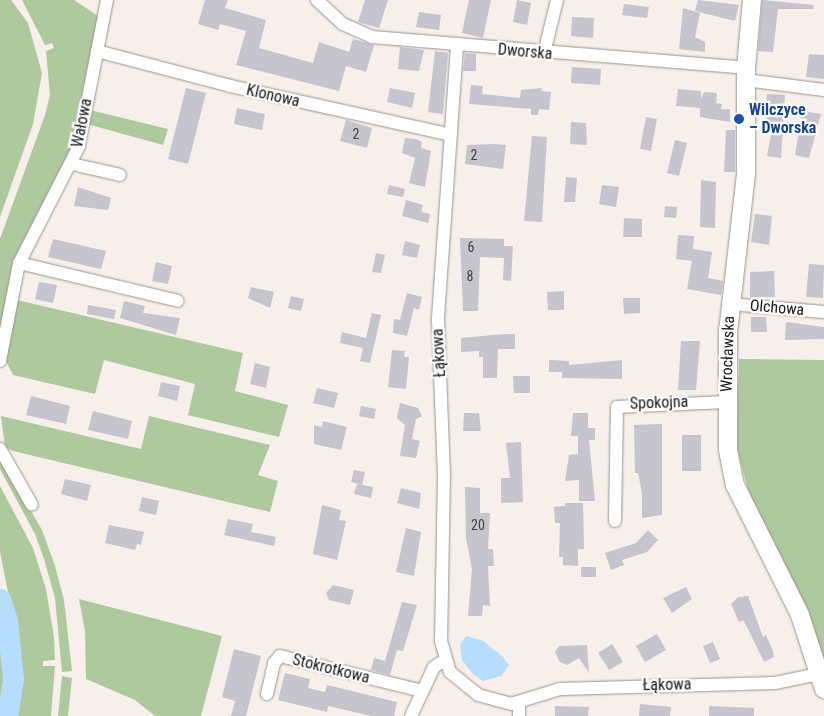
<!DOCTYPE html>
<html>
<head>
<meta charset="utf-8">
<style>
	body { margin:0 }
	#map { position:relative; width:824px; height:716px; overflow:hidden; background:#f6efea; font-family:"Roboto Condensed",sans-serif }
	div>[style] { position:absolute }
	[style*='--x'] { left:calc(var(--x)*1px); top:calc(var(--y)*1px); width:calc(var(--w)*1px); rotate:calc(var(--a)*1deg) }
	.green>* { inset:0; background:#afc99e }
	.water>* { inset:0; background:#b6ddfd }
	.river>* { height:21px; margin:-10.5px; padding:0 10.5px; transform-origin:10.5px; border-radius:10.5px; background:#b6ddfd }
	.building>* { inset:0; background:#c6c4cc }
	.roads { filter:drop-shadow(0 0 1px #9a948f) drop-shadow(0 0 1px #9a948f) }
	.street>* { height:12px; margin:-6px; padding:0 6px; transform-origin:6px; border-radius:6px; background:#fff }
	.secondary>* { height:18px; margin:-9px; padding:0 9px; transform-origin:9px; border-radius:9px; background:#fff }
	.dots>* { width:14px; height:14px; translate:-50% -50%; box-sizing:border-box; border:2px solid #fefefe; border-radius:50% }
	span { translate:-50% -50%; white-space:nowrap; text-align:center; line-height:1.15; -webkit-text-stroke:4.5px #fefefe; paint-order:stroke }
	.number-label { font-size:14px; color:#464344 }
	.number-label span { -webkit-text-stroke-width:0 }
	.street-label { font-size:16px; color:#1b1817 }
	.transit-label { font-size:16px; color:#164399; font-weight:700 }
	.left { translate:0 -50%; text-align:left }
</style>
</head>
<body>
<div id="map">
	<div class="green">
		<i style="clip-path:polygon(0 0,11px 0,28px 23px,42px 73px,33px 124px,0 217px)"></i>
		<i style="clip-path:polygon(22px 0,74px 0,98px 16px,67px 167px,21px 245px,0 330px,0 239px,45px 115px,50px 95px,46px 51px,54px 48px,52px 43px,45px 45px)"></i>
		<i style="clip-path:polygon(90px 110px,168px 129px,163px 145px,87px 124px)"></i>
		<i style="clip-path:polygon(17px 300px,243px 353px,235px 391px,288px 405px,279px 437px,188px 415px,195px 384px,104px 360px,95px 394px,13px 375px,5px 359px)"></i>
		<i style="clip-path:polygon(739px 359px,824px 360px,824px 668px,750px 497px,736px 445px)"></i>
		<i style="clip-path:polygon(1px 416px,141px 449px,149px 416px,270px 445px,258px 475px,278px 481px,270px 512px,13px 451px,5px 447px)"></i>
		<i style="clip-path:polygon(0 457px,42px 530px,55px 566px,64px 600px,72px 671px,62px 672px,55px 598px,44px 559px,35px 534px,0 469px)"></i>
		<i style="clip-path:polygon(0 486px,33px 548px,46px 589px,54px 637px,55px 660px,43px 661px,43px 666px,55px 666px,51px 716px,16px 716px,22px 683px,20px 652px,0 552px)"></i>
		<i style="clip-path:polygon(79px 599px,222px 636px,201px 716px,155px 716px,135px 700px,86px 679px,85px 631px)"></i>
		<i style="clip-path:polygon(0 625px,7px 687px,0 708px)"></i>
		<i style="clip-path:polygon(62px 676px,72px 678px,68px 716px,58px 716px)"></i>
	</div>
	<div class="water">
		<i style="clip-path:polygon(466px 636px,483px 641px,502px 656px,509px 665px,501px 676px,483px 681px,473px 674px,462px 660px,460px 645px)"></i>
	</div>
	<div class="river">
		<i style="--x:0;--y:599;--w:22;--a:72"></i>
		<i style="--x:7;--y:620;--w:59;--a:84.2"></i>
		<i style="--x:13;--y:679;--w:37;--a:99"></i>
	</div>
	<div class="building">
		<i style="clip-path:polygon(205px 0,228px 0,225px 8px,266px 20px,259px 48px,313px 63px,319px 42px,349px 52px,353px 39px,374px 45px,366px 72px,346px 66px,339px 91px,236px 65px,246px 31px,220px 24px,218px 30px,198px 24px)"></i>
		<i style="clip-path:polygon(365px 0,388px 0,379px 28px,358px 22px)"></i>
		<i style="clip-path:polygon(469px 0,491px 0,483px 38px,462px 33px)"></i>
		<i style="clip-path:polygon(517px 0,531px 3px,527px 25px,513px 22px)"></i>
		<i style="clip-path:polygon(698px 0,739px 5px,735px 21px,695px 11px)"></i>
		<i style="clip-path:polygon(762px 0,814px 5px,813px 9px,778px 9px,773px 52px,758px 51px)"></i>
		<i style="clip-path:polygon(624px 4px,649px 7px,647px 18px,622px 15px)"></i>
		<i style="clip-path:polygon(683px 8px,700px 13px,695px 37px,705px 42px,705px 52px,679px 49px)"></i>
		<i style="clip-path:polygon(419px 12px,441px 15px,439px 30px,416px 27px)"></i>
		<i style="clip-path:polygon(572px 17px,594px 18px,593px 38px,571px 36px)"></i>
		<i style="clip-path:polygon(400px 47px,424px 50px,419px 71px,398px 69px)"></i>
		<i style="clip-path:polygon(435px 51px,448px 53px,443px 114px,428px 112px)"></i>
		<i style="clip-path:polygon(465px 53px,476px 54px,476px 71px,463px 71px)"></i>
		<i style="clip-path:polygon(809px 54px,824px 55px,824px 79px,806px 77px)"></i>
		<i style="clip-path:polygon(572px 67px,601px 69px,600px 85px,571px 83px)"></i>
		<i style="clip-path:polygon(471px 85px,483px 86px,482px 94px,520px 98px,521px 90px,542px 88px,541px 91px,551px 92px,549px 110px,539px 109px,538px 115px,531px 115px,531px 109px,469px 104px)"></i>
		<i style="clip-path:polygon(186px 88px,206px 93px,188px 164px,168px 159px)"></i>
		<i style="clip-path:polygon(390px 88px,415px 93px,412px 108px,387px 102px)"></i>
		<i style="clip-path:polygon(678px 89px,701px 91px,701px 99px,704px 92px,717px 93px,716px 103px,722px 104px,721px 109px,716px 109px,730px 109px,730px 122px,700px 117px,700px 108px,676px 106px)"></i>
		<i style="clip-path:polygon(767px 94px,785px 95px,781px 158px,767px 156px,773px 125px,766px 124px)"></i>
		<i style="clip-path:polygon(237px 108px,265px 114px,262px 130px,234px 124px)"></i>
		<i style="clip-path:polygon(802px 111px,821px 114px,809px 158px,795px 155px)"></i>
		<i style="clip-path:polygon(646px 117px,657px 119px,651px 151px,640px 149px)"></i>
		<i style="clip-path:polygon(346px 120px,372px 128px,367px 148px,340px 141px)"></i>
		<i style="clip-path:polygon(571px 122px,586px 123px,587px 145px,570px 144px)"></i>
		<i style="clip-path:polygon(726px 130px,735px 130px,735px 172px,724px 172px)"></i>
		<i style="clip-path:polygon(532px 136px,547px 137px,542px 222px,524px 221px)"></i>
		<i style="clip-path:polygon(405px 138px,416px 139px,422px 142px,421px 148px,431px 151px,425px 187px,409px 183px,415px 158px,402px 153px)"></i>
		<i style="clip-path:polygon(675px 140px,687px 143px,679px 176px,667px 173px)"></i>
		<i style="clip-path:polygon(495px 144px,506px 145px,503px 169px,465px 164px,467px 145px)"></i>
		<i style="clip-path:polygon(566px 177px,577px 178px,575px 202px,564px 202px)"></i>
		<i style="clip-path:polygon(701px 180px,716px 182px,715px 228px,700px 227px)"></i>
		<i style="clip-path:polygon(389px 185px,405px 189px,403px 197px,387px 194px)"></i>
		<i style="clip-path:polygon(602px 185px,619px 187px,616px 207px,599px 204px)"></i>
		<i style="clip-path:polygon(78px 187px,111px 198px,108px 210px,74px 206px)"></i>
		<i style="clip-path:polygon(406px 200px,423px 205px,421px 212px,430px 214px,428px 223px,402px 216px)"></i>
		<i style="clip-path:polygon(665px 206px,677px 207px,676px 218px,664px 217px)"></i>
		<i style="clip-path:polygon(755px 214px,772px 216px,769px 245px,751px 242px)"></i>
		<i style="clip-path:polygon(624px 218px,642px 219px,642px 237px,623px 237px)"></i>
		<i style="clip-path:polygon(678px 235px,694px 236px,693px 249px,712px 252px,708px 278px,723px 281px,721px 295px,687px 289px,692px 261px,676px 259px)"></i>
		<i style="clip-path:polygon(460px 238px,504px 239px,504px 246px,513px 246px,511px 281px,503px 280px,504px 258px,480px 257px,478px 311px,463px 311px)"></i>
		<i style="clip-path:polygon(53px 239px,106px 251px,101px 269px,48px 257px)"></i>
		<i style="clip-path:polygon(405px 241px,420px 245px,417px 258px,402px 255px)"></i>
		<i style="clip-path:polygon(376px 253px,385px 255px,381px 273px,372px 272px)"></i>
		<i style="clip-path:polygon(156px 262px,172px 266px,168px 284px,152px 281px)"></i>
		<i style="clip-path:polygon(809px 264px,824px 265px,823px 298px,806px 297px)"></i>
		<i style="clip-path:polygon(774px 271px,775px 297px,750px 297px,750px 272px)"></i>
		<i style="clip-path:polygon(39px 282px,57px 285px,53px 303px,35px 299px)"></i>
		<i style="clip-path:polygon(251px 287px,274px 292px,270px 308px,248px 298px)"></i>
		<i style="clip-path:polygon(564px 291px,564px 310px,548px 310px,547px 292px)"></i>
		<i style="clip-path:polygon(407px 293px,422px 297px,419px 310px,414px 308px,407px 336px,393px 333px,394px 319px,400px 320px)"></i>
		<i style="clip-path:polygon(291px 296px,304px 299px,301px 311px,288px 308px)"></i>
		<i style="clip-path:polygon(623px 298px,640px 298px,640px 313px,624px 314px)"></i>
		<i style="clip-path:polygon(124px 301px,145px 306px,143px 313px,180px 318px,176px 335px,120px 318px)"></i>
		<i style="clip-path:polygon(88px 305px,116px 310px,114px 319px,87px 314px)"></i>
		<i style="clip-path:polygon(372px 313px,381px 315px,370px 363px,360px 361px,363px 348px,340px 343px,342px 332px,366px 338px)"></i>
		<i style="clip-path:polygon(751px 317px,766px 317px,767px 332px,751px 332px)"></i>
		<i style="clip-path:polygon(786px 322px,824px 327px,824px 339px,785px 340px)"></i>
		<i style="clip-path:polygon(504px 334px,515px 334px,515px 349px,498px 349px,497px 378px,483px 378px,483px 357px,479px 357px,479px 351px,461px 352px,461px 338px)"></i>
		<i style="clip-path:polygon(681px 341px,700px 341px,696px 390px,678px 390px)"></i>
		<i style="clip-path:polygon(392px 350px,405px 351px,404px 357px,409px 357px,406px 389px,388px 387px)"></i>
		<i style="clip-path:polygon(549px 360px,569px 361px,569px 365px,622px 360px,622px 379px,562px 378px,562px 372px,549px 372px)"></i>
		<i style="clip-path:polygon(255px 363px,270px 367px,266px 388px,250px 384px)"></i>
		<i style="clip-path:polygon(513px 376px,530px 376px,530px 393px,514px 393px)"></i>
		<i style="clip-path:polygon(161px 382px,180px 386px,177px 401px,158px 396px)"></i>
		<i style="clip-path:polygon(317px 388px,338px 393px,334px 408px,313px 403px)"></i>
		<i style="clip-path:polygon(31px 396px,70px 406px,66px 424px,26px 415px)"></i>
		<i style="clip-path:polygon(400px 403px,418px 408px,422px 416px,416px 419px,412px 439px,420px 441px,416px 458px,400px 456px,405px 425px,397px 418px)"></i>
		<i style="clip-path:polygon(361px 406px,376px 409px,374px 419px,359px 416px)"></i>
		<i style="clip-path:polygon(93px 411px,132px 421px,128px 439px,88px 430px)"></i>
		<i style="clip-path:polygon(464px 413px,479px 413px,481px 431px,463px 431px)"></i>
		<i style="clip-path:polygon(573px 413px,588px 413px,588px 428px,595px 428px,595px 440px,589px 440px,595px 501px,579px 501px,579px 480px,565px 481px,569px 455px,578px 454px,578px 436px,571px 436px)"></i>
		<i style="clip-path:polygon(323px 421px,347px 427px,341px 450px,314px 444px,314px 425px,322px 427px)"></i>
		<i style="clip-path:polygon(662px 424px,662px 515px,642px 518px,642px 493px,638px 473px,635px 473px,634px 425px)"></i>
		<i style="clip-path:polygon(682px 435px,701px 435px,701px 471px,682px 471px)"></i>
		<i style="clip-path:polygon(521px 442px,523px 502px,501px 503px,501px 478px,510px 478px,506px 443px)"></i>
		<i style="clip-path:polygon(354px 470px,365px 472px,362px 485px,351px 482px)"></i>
		<i style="clip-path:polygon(65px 479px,91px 485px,87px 501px,61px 494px)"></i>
		<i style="clip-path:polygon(357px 484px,373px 487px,371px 498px,354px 494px)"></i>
		<i style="clip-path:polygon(465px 487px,480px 488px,480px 513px,490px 513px,488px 549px,493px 549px,494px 566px,488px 566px,490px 606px,483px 605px,482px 616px,468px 616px,472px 569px,466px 538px)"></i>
		<i style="clip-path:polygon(401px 488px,421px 493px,419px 509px,397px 503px)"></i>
		<i style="clip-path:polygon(142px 497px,159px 501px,156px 515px,139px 511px)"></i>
		<i style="clip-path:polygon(565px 503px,583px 503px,584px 549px,578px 549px,578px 566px,563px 565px,563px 557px,559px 557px,560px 523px,555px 523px,554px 507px,565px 506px)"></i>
		<i style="clip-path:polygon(322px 505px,341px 510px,339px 520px,346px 521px,337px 560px,313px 554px)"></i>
		<i style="clip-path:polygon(228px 519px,253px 524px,251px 532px,276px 537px,274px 546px,224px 535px)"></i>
		<i style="clip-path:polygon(109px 525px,144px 532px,141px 545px,137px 544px,135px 550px,105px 543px)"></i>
		<i style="clip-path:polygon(406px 528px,421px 532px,414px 576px,396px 572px)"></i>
		<i style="clip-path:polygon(648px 530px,658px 540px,647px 552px,622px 560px,624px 565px,611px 570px,605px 553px,636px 543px)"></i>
		<i style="clip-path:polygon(581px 567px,596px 567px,596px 577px,581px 577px)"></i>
		<i style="clip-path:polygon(333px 585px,354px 590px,350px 605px,329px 600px,326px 593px)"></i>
		<i style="clip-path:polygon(686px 587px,692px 599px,672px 613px,663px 598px)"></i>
		<i style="clip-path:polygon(748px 596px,763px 637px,766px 635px,773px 651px,774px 657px,764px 662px,748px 629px,743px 620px,739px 622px,731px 604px,738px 597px)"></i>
		<i style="clip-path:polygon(402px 602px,417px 605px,403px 651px,397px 650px,390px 675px,371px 670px,374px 658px,385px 661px)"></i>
		<i style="clip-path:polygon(657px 634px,666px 650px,645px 662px,636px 646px)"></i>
		<i style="clip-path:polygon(713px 642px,720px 659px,710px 663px,703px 646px)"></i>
		<i style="clip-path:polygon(612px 644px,623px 662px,609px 670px,598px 653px)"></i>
		<i style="clip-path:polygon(587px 645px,589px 673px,579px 658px,567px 665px,560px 662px,555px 652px,559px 646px)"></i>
		<i style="clip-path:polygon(234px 649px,261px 656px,246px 716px,231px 716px,235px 701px,222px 697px)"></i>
		<i style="clip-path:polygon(285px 673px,310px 679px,308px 688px,325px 692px,327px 685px,397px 702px,394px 716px,371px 716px,328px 706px,327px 712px,278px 700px)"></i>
		<i style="clip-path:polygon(640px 704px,671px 707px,670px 716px,639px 716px)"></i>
		<i style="clip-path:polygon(555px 706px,589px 707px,588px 716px,555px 716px)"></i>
		<i style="clip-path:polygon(709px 706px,754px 708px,754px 716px,709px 716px)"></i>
	</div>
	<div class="roads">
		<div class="street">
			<i style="--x:107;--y:0;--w:149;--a:100.9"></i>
			<i style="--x:79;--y:146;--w:131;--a:117.1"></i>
			<i style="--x:19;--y:263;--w:163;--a:13.4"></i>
			<i style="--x:317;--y:0;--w:35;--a:43"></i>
			<i style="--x:343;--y:24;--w:32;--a:24"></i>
			<i style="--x:372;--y:37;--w:375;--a:4.7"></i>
			<i style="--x:457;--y:46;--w:275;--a:94"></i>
			<i style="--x:438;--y:320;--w:153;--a:87.8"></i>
			<i style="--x:444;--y:473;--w:168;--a:91"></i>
			<i style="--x:441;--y:641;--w:32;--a:74"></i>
			<i style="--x:450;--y:672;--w:36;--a:39"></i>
			<i style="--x:478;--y:695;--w:34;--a:15"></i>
			<i style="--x:511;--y:704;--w:51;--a:-17"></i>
			<i style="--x:560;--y:689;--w:215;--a:-1.6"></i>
			<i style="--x:775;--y:683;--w:45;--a:-11.6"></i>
			<i style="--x:97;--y:51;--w:138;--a:14.7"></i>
			<i style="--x:230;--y:86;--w:226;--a:12.5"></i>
			<i style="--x:544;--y:53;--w:55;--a:-76.2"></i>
			<i style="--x:745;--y:80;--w:80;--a:7.2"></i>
			<i style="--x:72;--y:164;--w:49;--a:12.9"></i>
			<i style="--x:730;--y:304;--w:94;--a:4.9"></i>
			<i style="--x:0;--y:361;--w:100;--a:-79"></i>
			<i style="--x:0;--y:449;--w:64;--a:60.3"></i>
			<i style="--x:615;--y:521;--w:114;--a:-89"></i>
			<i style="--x:617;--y:407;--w:109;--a:-2.6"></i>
			<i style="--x:267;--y:694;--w:32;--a:-77"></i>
			<i style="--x:274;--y:663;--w:9;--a:-49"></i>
			<i style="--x:280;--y:656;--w:146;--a:13.8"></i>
			<i style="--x:411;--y:716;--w:54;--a:-64.9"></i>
			<i style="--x:434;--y:667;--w:13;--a:-32"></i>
			<i style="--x:519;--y:716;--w:14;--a:-90"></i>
		</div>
		<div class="secondary">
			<i style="--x:752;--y:0;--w:68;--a:95"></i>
			<i style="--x:746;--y:68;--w:106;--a:90"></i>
			<i style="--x:746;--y:174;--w:158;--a:96.5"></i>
			<i style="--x:728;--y:331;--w:119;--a:90"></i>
			<i style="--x:728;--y:450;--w:36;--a:79"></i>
			<i style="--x:735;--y:485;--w:145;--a:63.4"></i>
			<i style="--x:800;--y:615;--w:78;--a:72"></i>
		</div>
	</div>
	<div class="dots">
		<i style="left:739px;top:119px;background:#1a4fb4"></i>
	</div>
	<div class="number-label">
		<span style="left:356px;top:134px">2</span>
		<span style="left:474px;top:155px">2</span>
		<span style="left:471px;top:247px">6</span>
		<span style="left:470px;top:276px">8</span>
		<span style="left:478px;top:525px">20</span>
	</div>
	<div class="street-label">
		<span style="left:525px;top:52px;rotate:5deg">Dworska</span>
		<span style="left:273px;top:96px;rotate:13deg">Klonowa</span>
		<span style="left:82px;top:123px;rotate:-79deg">Wałowa</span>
		<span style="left:777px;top:308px;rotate:5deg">Olchowa</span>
		<span style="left:439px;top:353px;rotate:-93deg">Łąkowa</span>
		<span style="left:728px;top:354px;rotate:-88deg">Wrocławska</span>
		<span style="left:659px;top:403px;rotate:-2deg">Spokojna</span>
		<span style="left:331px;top:669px;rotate:14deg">Stokrotkowa</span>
		<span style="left:667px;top:685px;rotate:-1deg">Łąkowa</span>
	</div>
	<div class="transit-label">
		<span class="left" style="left:749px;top:119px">Wilczyce<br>– Dworska</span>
	</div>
</div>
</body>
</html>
